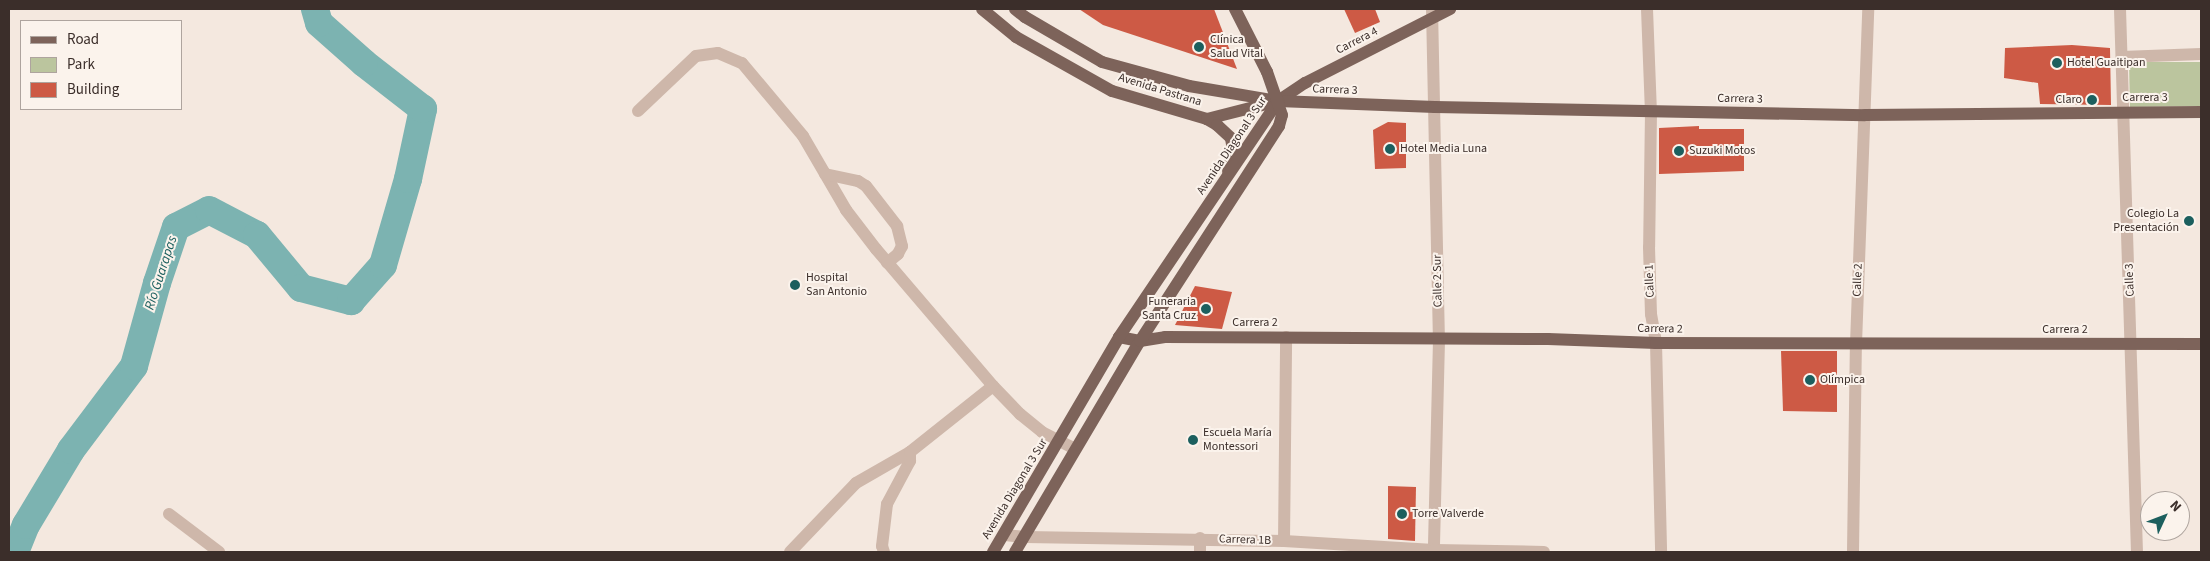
<!DOCTYPE html>
<html>
<head>
<meta charset="utf-8">
<style>
	body { margin:0 }
	#map { position:relative; width:2210px; height:561px; overflow:hidden; background:#f4e8df; font-family:"Source Sans 3",sans-serif }
	div>[style] { position:absolute }
	[style*='--x'] { left:calc(var(--x)*1px); top:calc(var(--y)*1px); width:calc(var(--w)*1px); rotate:calc(var(--a)*1deg) }
	.green>* { inset:0; background:#bbc59e }
	.river>* { height:28px; margin:-14px; padding:0 14px; transform-origin:14px; border-radius:14px; background:#7cb3b1 }
	.building>* { inset:0; background:#cd5a45 }
	.minor>* { height:12px; margin:-6px; padding:0 6px; transform-origin:6px; border-radius:6px; background:#ceb7aa }
	.major>* { height:12px; margin:-6px; padding:0 6px; transform-origin:6px; border-radius:6px; background:#7d635a }
	.dots>* { width:14px; height:14px; translate:-50% -50%; box-sizing:border-box; border:2px solid #fbf3ec; border-radius:50% }
	span { translate:-50% -50%; white-space:nowrap; text-align:center; line-height:1.15; -webkit-text-stroke:4px #fbf3ec; paint-order:stroke }
	.poi-label { font-size:12px; color:#3b2e2a }
	.left { translate:0 -50%; text-align:left }
	.right { translate:-100% -50%; text-align:right }
	.street-label { font-size:12px; color:#3b2e2a }
	.water-label { font-size:14px; color:#1c5f5e; font-style:italic }
	.frame { position:absolute; inset:0; border:10px solid #3b2e2a; pointer-events:none }
	.legend { position:absolute; left:20px; top:20px; width:162px; height:90px; box-sizing:border-box; background:#fbf3ec; border:1px solid #aea49e; margin:0; padding:6px 9px; list-style:none; font-size:15px; color:#3b2e2a }
	.legend li { display:flex; align-items:center; gap:10px; height:25px }
	.legend b { width:25px; border:1px solid #aea49e }
	.north { position:absolute; left:2140px; top:491px; width:50px; height:50px; box-sizing:border-box; background:#fbf3ec; border:1px solid #aea49e; border-radius:50%; rotate:47deg; font-size:14px; font-weight:700; line-height:20px; text-align:center; color:#3b2e2a }
	.north::after { content:''; display:block; margin:auto; width:18px; height:22px; background:#1c5f5e; clip-path:polygon(50% 0,100% 100%,50% 72%,0 100%) }
</style>
</head>
<body>
<div id="map">
	<div class="green">
		<i style="clip-path:polygon(2129px 62px,2201px 62px,2201px 106px,2130px 107px)"></i>
	</div>
	<div class="river">
		<i style="--x:15;--y:552;--w:29;--a:-68"></i>
		<i style="--x:26;--y:525;--w:87;--a:-59"></i>
		<i style="--x:71;--y:450;--w:105;--a:-53.1"></i>
		<i style="--x:134;--y:366;--w:86;--a:-74.5"></i>
		<i style="--x:157;--y:283;--w:59;--a:-71.3"></i>
		<i style="--x:176;--y:227;--w:37;--a:-27"></i>
		<i style="--x:209;--y:210;--w:54;--a:27.5"></i>
		<i style="--x:257;--y:235;--w:69;--a:50.3"></i>
		<i style="--x:301;--y:288;--w:52;--a:14.6"></i>
		<i style="--x:351;--y:301;--w:48;--a:-48.4"></i>
		<i style="--x:383;--y:265;--w:90;--a:-73.8"></i>
		<i style="--x:408;--y:179;--w:72;--a:-77.9"></i>
		<i style="--x:423;--y:109;--w:75;--a:-142.1"></i>
		<i style="--x:364;--y:63;--w:60;--a:-138.4"></i>
		<i style="--x:319;--y:23;--w:15;--a:-106"></i>
	</div>
	<div class="building">
		<i style="clip-path:polygon(1079px 9px,1214px 9px,1237px 69px,1103px 25px)"></i>
		<i style="clip-path:polygon(1344px 9px,1375px 9px,1380px 22px,1355px 33px)"></i>
		<i style="clip-path:polygon(2072px 45px,2110px 48px,2111px 105px,2040px 104px,2038px 83px,2004px 78px,2005px 48px)"></i>
		<i style="clip-path:polygon(1388px 122px,1406px 123px,1406px 168px,1375px 169px,1373px 130px)"></i>
		<i style="clip-path:polygon(1699px 126px,1699px 129px,1744px 129px,1744px 171px,1659px 174px,1659px 128px)"></i>
		<i style="clip-path:polygon(1195px 286px,1232px 292px,1222px 329px,1175px 325px)"></i>
		<i style="clip-path:polygon(1781px 351px,1837px 351px,1837px 412px,1783px 411px)"></i>
		<i style="clip-path:polygon(1388px 486px,1416px 487px,1415px 541px,1388px 539px)"></i>
	</div>
	<div class="minor">
		<i style="--x:1432;--y:9;--w:331;--a:88.8"></i>
		<i style="--x:1439;--y:340;--w:212;--a:91.4"></i>
		<i style="--x:1647;--y:9;--w:103;--a:87.8"></i>
		<i style="--x:1651;--y:112;--w:135;--a:90.8"></i>
		<i style="--x:1649;--y:247;--w:67;--a:88.3"></i>
		<i style="--x:1651;--y:314;--w:29;--a:80"></i>
		<i style="--x:1656;--y:343;--w:209;--a:88.6"></i>
		<i style="--x:2120;--y:9;--w:543;--a:88.21"></i>
		<i style="--x:2122;--y:57;--w:79;--a:-2.2"></i>
		<i style="--x:638;--y:111;--w:80;--a:-43.5"></i>
		<i style="--x:696;--y:56;--w:22;--a:-8"></i>
		<i style="--x:718;--y:53;--w:26;--a:23"></i>
		<i style="--x:742;--y:63;--w:95;--a:50.1"></i>
		<i style="--x:803;--y:136;--w:86;--a:59.8"></i>
		<i style="--x:846;--y:210;--w:49;--a:52.4"></i>
		<i style="--x:876;--y:249;--w:180;--a:49.5"></i>
		<i style="--x:993;--y:386;--w:39;--a:46"></i>
		<i style="--x:1020;--y:414;--w:28;--a:39"></i>
		<i style="--x:1042;--y:432;--w:37;--a:27"></i>
		<i style="--x:825;--y:174;--w:34;--a:12"></i>
		<i style="--x:858;--y:181;--w:9;--a:32"></i>
		<i style="--x:866;--y:186;--w:51;--a:52.2"></i>
		<i style="--x:897;--y:226;--w:21;--a:76"></i>
		<i style="--x:902;--y:246;--w:9;--a:117"></i>
		<i style="--x:898;--y:254;--w:14;--a:141"></i>
		<i style="--x:169;--y:514;--w:63;--a:37.2"></i>
		<i style="--x:1005;--y:535;--w:20;--a:6"></i>
		<i style="--x:1025;--y:537;--w:259;--a:0.9"></i>
		<i style="--x:1284;--y:541;--w:150;--a:3.4"></i>
		<i style="--x:1434;--y:550;--w:110;--a:1"></i>
		<i style="--x:1284;--y:541;--w:204;--a:-89.4"></i>
		<i style="--x:790;--y:552;--w:95;--a:-46.3"></i>
		<i style="--x:856;--y:483;--w:62;--a:-29.9"></i>
		<i style="--x:884;--y:552;--w:6;--a:-108"></i>
		<i style="--x:882;--y:546;--w:42;--a:-83.2"></i>
		<i style="--x:887;--y:504;--w:49;--a:-61.9"></i>
		<i style="--x:910;--y:461;--w:9;--a:-90"></i>
		<i style="--x:910;--y:452;--w:106;--a:-38.5"></i>
		<i style="--x:1200;--y:552;--w:14;--a:-90"></i>
		<i style="--x:1853;--y:552;--w:208;--a:-89.2"></i>
		<i style="--x:1856;--y:344;--w:335;--a:-87.9"></i>
	</div>
	<div class="major">
		<i style="--x:982;--y:9;--w:44;--a:39.5"></i>
		<i style="--x:1016;--y:37;--w:110;--a:29.4"></i>
		<i style="--x:1112;--y:91;--w:99;--a:16.4"></i>
		<i style="--x:1207;--y:119;--w:73;--a:-14.2"></i>
		<i style="--x:1278;--y:101;--w:32;--a:-34"></i>
		<i style="--x:1305;--y:83;--w:163;--a:-27"></i>
		<i style="--x:1015;--y:9;--w:13;--a:39"></i>
		<i style="--x:1025;--y:17;--w:89;--a:30.3"></i>
		<i style="--x:1102;--y:62;--w:90;--a:15.4"></i>
		<i style="--x:1189;--y:86;--w:90;--a:9.6"></i>
		<i style="--x:1278;--y:101;--w:157;--a:2.2"></i>
		<i style="--x:1435;--y:107;--w:430;--a:1.1"></i>
		<i style="--x:1865;--y:115;--w:336;--a:-0.5"></i>
		<i style="--x:1207;--y:119;--w:12;--a:31"></i>
		<i style="--x:1217;--y:125;--w:19;--a:43"></i>
		<i style="--x:1231;--y:138;--w:12;--a:81"></i>
		<i style="--x:1233;--y:150;--w:22;--a:103"></i>
		<i style="--x:1119;--y:337;--w:21;--a:11"></i>
		<i style="--x:1140;--y:341;--w:25;--a:-9"></i>
		<i style="--x:1165;--y:337;--w:383;--a:0.3"></i>
		<i style="--x:1548;--y:339;--w:108;--a:2.1"></i>
		<i style="--x:1656;--y:343;--w:545;--a:0.11"></i>
		<i style="--x:993;--y:552;--w:249;--a:-59.6"></i>
		<i style="--x:1119;--y:337;--w:285;--a:-56"></i>
		<i style="--x:1015;--y:552;--w:245;--a:-59.4"></i>
		<i style="--x:1140;--y:341;--w:256;--a:-57.1"></i>
		<i style="--x:1279;--y:126;--w:11;--a:-75"></i>
		<i style="--x:1282;--y:115;--w:46;--a:-109.2"></i>
		<i style="--x:1267;--y:72;--w:71;--a:-116.9"></i>
	</div>
	<div class="dots">
		<i style="left:1199px;top:47px;background:#1c5f5e"></i>
		<i style="left:2057px;top:63px;background:#1c5f5e"></i>
		<i style="left:2092px;top:100px;background:#1c5f5e"></i>
		<i style="left:1390px;top:149px;background:#1c5f5e"></i>
		<i style="left:1679px;top:151px;background:#1c5f5e"></i>
		<i style="left:2189px;top:221px;background:#1c5f5e"></i>
		<i style="left:795px;top:285px;background:#1c5f5e"></i>
		<i style="left:1206px;top:309px;background:#1c5f5e"></i>
		<i style="left:1810px;top:380px;background:#1c5f5e"></i>
		<i style="left:1193px;top:440px;background:#1c5f5e"></i>
		<i style="left:1402px;top:514px;background:#1c5f5e"></i>
	</div>
	<div class="poi-label">
		<span class="left" style="left:1210px;top:47px">Clínica<br>Salud Vital</span>
		<span class="left" style="left:2067px;top:63px">Hotel Guaitipan</span>
		<span class="right" style="left:2082px;top:100px">Claro</span>
		<span class="left" style="left:1400px;top:149px">Hotel Media Luna</span>
		<span class="left" style="left:1689px;top:151px">Suzuki Motos</span>
		<span class="right" style="left:2179px;top:221px">Colegio La<br>Presentación</span>
		<span class="left" style="left:806px;top:285px">Hospital<br>San Antonio</span>
		<span class="right" style="left:1196px;top:309px">Funeraria<br>Santa Cruz</span>
		<span class="left" style="left:1820px;top:380px">Olímpica</span>
		<span class="left" style="left:1203px;top:440px">Escuela María<br>Montessori</span>
		<span class="left" style="left:1412px;top:514px">Torre Valverde</span>
	</div>
	<div class="street-label">
		<span style="left:1357px;top:41px;rotate:-27deg">Carrera 4</span>
		<span style="left:1160px;top:90px;rotate:17deg">Avenida Pastrana</span>
		<span style="left:1335px;top:90px;rotate:2deg">Carrera 3</span>
		<span style="left:2145px;top:98px">Carrera 3</span>
		<span style="left:1740px;top:99px;rotate:1deg">Carrera 3</span>
		<span style="left:1232px;top:146px;rotate:-56deg">Avenida Diagonal 3 Sur</span>
		<span style="left:1858px;top:280px;rotate:-88deg">Calle 2</span>
		<span style="left:2130px;top:280px;rotate:-92deg">Calle 3</span>
		<span style="left:1438px;top:281px;rotate:-91deg">Calle 2 Sur</span>
		<span style="left:1650px;top:281px;rotate:-92deg">Calle 1</span>
		<span style="left:1255px;top:323px">Carrera 2</span>
		<span style="left:1660px;top:329px;rotate:1deg">Carrera 2</span>
		<span style="left:2065px;top:330px">Carrera 2</span>
		<span style="left:1015px;top:489px;rotate:-59deg">Avenida Diagonal 3 Sur</span>
		<span style="left:1245px;top:540px;rotate:2deg">Carrera 1B</span>
	</div>
	<div class="water-label">
		<span style="left:161px;top:273px;rotate:-72deg">Río Guarapas</span>
	</div>
	<div class="frame"></div>
	<ul class="legend">
	<li><b style="height:6px;background:#7d635a"></b>Road</li>
	<li><b style="height:14px;background:#bbc59e"></b>Park</li>
	<li><b style="height:14px;background:#cd5a45"></b>Building</li>
	</ul>
	<div class="north">N</div>
</div>
</body>
</html>
